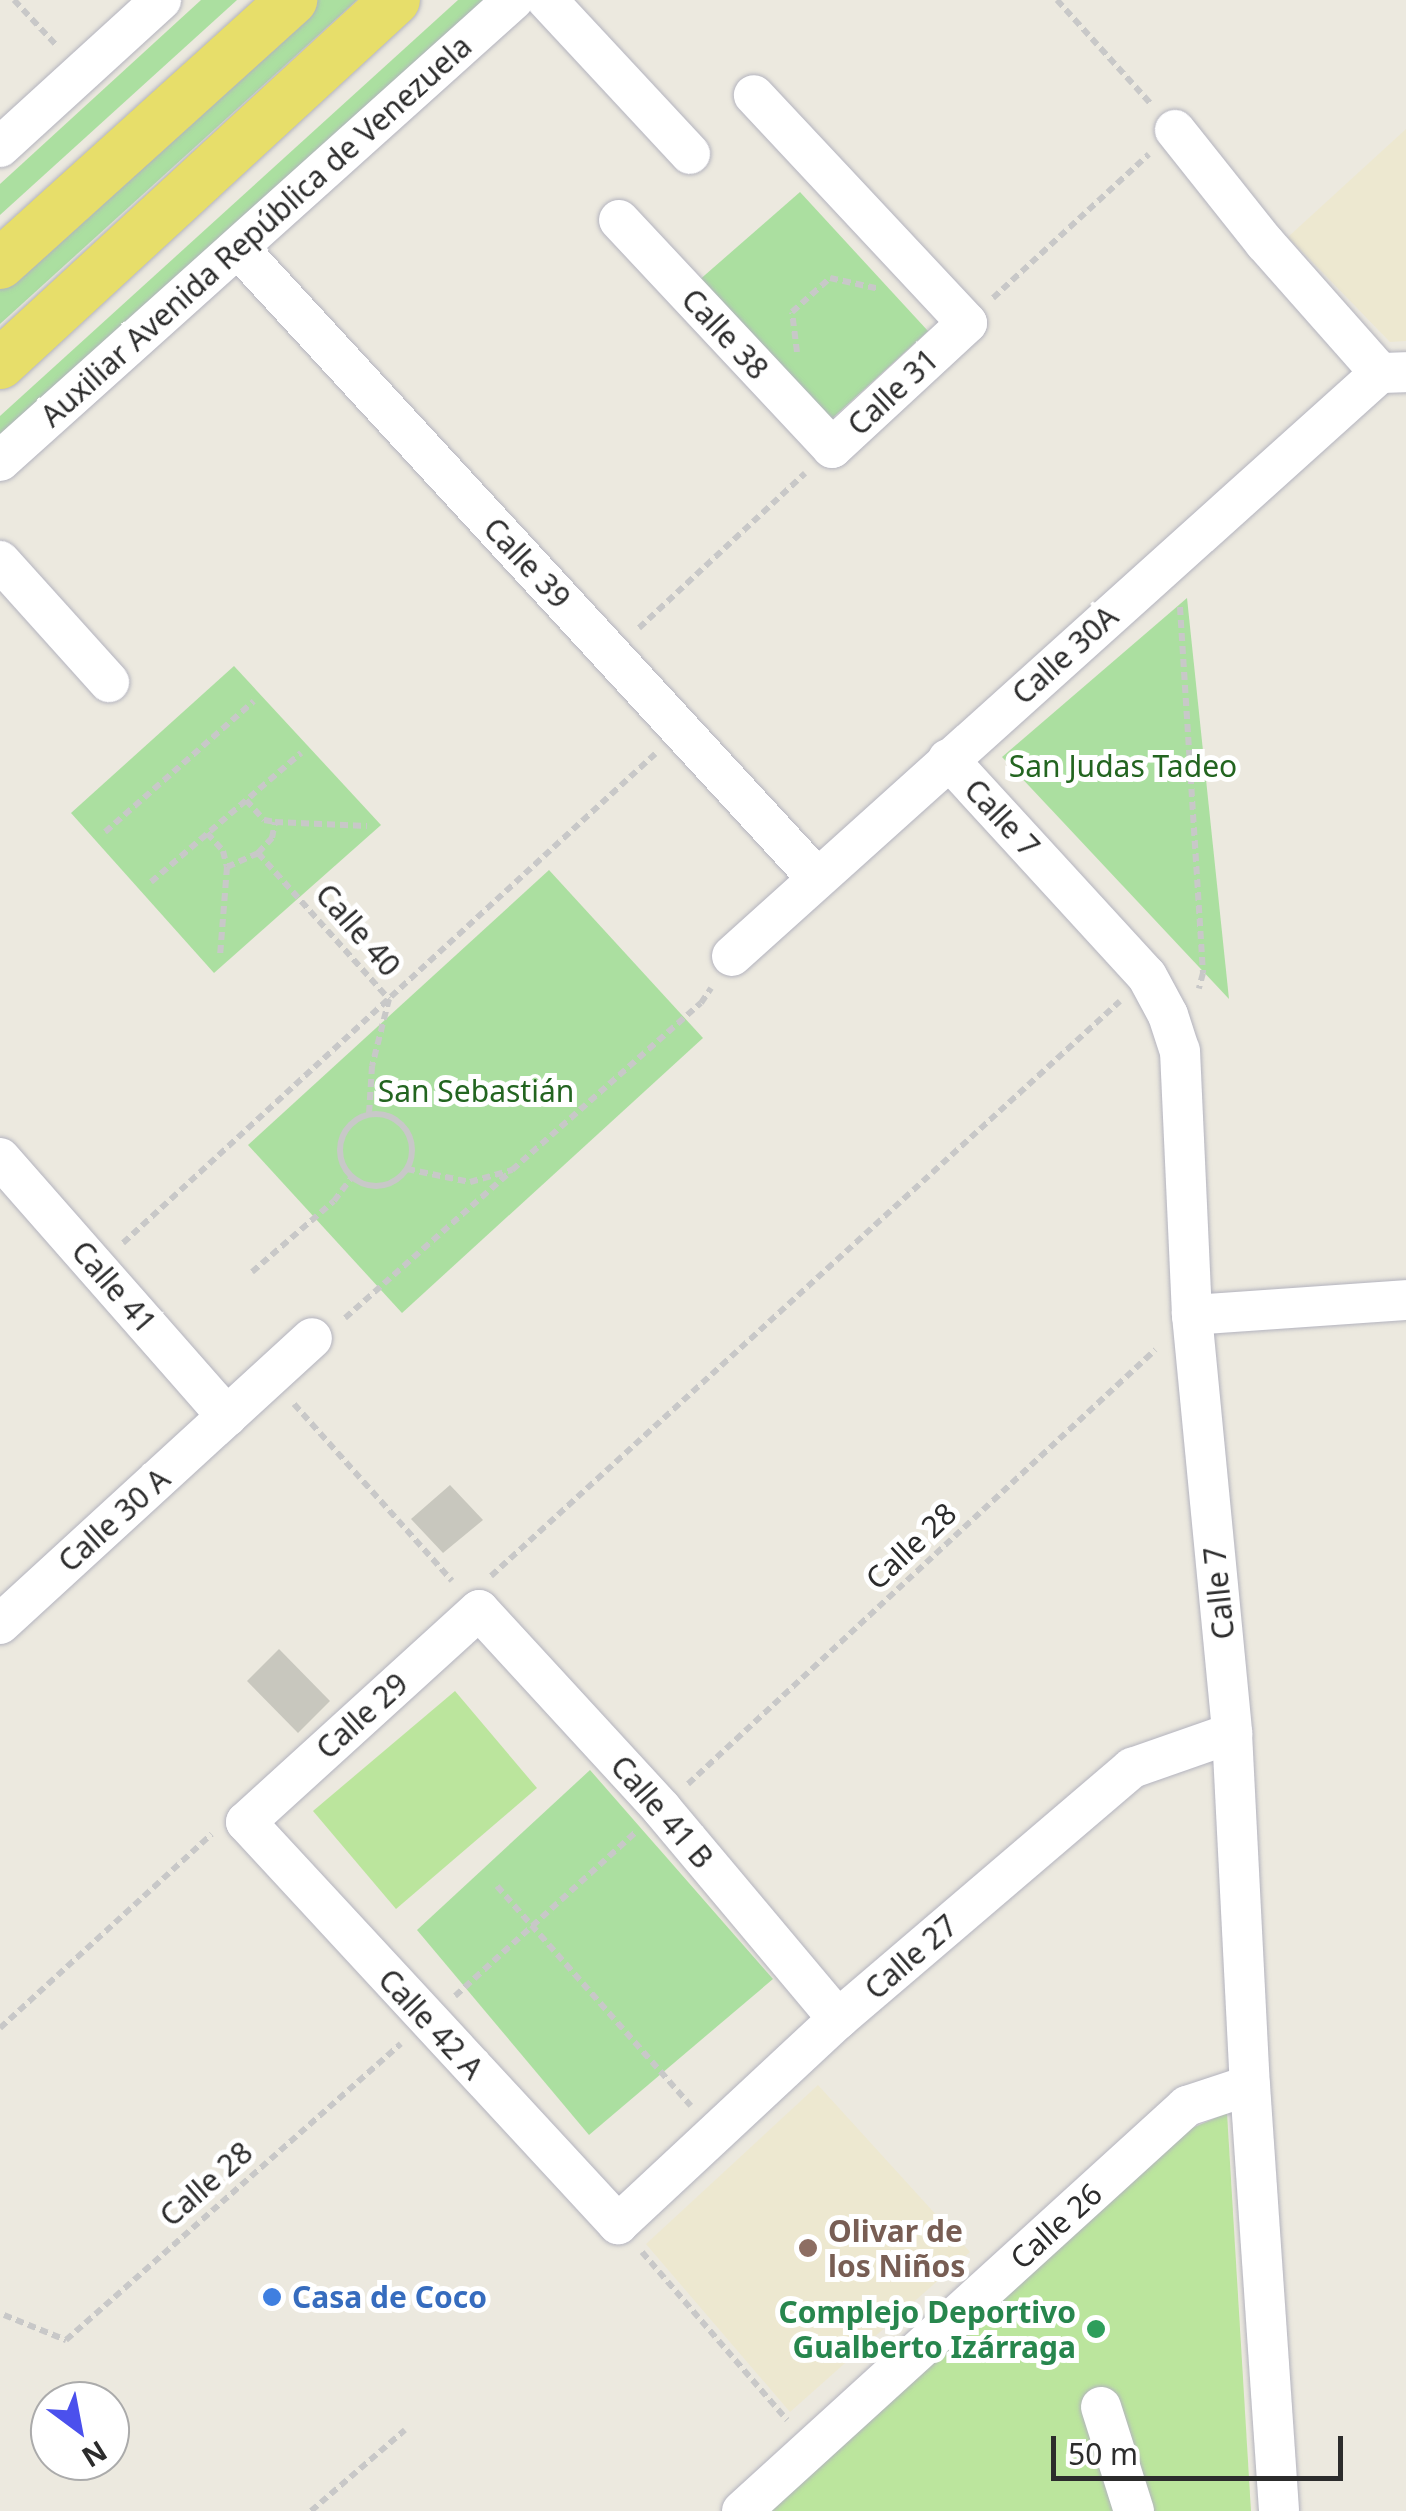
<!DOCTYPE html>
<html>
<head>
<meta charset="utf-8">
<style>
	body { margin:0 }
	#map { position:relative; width:1406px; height:2511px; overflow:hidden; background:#ece9df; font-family:"Noto Sans",sans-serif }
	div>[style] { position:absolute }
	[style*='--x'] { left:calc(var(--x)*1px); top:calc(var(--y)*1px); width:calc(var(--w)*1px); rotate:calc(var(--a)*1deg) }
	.education>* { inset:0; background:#ede8d0 }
	.green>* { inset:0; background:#abdfa0 }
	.pitch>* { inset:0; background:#bbe59d }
	.building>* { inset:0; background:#c8c7be }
	.path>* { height:6px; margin-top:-3px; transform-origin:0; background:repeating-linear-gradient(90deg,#c8c8c8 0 8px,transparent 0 13px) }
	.path>.ring { margin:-3px; padding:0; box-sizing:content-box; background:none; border:6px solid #c8c8c8; border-radius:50% }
	.roads { filter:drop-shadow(0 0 2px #b3b3be) drop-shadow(0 0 2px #b3b3be) }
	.minor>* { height:40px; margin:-20px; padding:0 20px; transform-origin:20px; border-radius:20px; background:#fff }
	.major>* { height:50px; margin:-25px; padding:0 25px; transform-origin:25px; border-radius:25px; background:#e7de6a }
	.dots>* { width:28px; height:28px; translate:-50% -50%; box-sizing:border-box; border:5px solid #fff; border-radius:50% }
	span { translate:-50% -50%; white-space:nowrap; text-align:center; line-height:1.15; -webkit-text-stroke:10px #fff; paint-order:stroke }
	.street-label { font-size:30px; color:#2c2c2c }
	.park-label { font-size:30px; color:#236520 }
	.education-label { font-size:30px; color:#785e54; font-weight:700 }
	.left { translate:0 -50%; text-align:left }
	.shop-label { font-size:30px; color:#366cbe; font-weight:700 }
	.leisure-label { font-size:30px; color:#27864d; font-weight:700 }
	.right { translate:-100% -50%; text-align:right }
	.north { position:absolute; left:30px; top:2381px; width:100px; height:100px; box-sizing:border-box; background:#fff; border:2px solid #ababab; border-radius:50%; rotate:148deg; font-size:28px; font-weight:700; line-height:40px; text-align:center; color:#2c2c2c }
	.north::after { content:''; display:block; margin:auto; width:35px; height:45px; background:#4b50ed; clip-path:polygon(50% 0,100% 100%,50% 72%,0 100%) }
	.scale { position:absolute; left:1051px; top:2436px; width:292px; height:45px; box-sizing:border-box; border:5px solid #2c2c2c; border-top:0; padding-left:12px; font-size:30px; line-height:35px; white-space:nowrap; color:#2c2c2c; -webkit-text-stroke:8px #fff; paint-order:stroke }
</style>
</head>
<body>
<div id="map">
	<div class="education">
		<i style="clip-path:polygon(1406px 129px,1406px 341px,1390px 342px,1288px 237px)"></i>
		<i style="clip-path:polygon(818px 2085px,970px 2252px,790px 2412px,646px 2244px)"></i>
	</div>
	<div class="green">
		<i style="clip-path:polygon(201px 0,237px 0,0 215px,0 184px)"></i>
		<i style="clip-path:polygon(316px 0,357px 0,0 324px,0 289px)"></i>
		<i style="clip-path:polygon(458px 0,483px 0,0 440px,0 416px)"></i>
		<i style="clip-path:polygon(800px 192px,928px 331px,826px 424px,697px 282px)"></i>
		<i style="clip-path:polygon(1187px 598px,1229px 999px,1002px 757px)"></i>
		<i style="clip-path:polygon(234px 666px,381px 825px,214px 973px,71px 813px)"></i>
		<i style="clip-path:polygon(549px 870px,703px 1038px,402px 1313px,248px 1145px)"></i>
		<i style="clip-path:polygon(590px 1770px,773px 1979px,589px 2135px,417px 1930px)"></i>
	</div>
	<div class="pitch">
		<i style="clip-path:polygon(455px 1691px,537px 1788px,396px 1909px,313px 1811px)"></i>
		<i style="clip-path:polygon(1227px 2113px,1251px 2511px,757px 2511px,1148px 2147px)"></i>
	</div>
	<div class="building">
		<i style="clip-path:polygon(450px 1485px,483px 1520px,443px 1553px,411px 1519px)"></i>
		<i style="clip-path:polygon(279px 1649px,330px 1701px,298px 1733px,247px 1681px)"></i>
	</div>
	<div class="path">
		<i style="--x:14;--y:0;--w:63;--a:46.9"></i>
		<i style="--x:1057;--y:0;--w:139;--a:47.9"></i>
		<i style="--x:993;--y:298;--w:212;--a:-42.7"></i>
		<i style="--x:797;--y:352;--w:40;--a:-97.1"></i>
		<i style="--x:792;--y:312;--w:51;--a:-41.8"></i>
		<i style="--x:830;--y:278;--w:51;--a:12.4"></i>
		<i style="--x:1180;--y:607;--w:367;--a:86.4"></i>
		<i style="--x:1203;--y:973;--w:16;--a:105"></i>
		<i style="--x:639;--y:628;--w:227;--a:-43"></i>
		<i style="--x:246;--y:800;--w:27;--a:48"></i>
		<i style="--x:264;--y:820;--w:11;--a:10"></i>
		<i style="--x:275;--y:822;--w:92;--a:2.5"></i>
		<i style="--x:105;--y:832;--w:198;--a:-41.3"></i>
		<i style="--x:207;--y:833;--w:24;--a:48"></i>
		<i style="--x:223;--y:851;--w:16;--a:76"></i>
		<i style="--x:227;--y:867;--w:89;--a:94.5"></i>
		<i style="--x:258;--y:853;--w:196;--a:48.1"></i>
		<i style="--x:389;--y:999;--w:69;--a:104.2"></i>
		<i style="--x:372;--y:1066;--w:48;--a:93.6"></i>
		<i style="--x:227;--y:867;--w:34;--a:-24"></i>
		<i style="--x:258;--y:853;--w:21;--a:-47"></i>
		<i style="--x:272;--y:838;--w:16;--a:-79"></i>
		<i style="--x:151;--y:882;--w:198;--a:-40.7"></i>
		<i class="ring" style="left:340px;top:1114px;width:66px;height:66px"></i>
		<i style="--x:407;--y:1169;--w:64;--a:11.7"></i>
		<i style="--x:470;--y:1182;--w:44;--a:-15.9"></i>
		<i style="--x:512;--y:1170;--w:252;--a:-41.5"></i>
		<i style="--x:701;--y:1003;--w:18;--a:-56"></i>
		<i style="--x:123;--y:1243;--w:723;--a:-42.59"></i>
		<i style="--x:252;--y:1272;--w:108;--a:-40.9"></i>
		<i style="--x:334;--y:1201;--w:30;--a:-53"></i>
		<i style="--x:345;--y:1318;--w:217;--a:-41.5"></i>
		<i style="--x:294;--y:1404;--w:237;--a:48.2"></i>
		<i style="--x:491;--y:1576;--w:852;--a:-42.43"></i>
		<i style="--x:688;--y:1784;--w:638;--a:-42.9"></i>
		<i style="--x:497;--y:1886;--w:293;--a:48.6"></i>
		<i style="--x:455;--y:1996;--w:243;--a:-42.2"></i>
		<i style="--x:0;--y:2028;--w:287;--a:-42.5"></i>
		<i style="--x:642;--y:2252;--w:222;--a:49.2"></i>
		<i style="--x:4;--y:2315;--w:67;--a:22"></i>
		<i style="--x:66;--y:2340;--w:447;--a:-41.5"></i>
		<i style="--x:311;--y:2511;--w:124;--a:-40.8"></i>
	</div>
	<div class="roads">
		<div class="minor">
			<i style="--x:547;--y:0;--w:210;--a:47.1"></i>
			<i style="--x:1175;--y:130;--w:144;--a:51.5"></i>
			<i style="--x:1265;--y:243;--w:174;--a:48.5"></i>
			<i style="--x:0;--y:147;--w:218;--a:-42.4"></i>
			<i style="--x:619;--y:220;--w:312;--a:46.9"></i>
			<i style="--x:832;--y:448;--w:184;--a:-42.8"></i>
			<i style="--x:967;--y:323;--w:312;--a:-133.1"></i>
			<i style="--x:238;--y:248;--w:856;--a:47.42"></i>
			<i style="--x:0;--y:461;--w:690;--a:-41.94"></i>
			<i style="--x:0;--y:561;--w:163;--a:48"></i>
			<i style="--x:948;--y:759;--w:294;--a:47.5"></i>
			<i style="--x:1147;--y:976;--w:44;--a:61.7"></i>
			<i style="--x:1168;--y:1015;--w:38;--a:72"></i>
			<i style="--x:1180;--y:1051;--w:264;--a:87.4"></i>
			<i style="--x:1192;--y:1315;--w:420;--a:84.5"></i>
			<i style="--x:1232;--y:1733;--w:352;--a:87.1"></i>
			<i style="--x:1250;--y:2085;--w:427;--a:86.1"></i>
			<i style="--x:732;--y:956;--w:872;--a:-41.98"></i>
			<i style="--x:1380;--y:373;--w:26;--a:-2"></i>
			<i style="--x:0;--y:1158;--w:344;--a:48.7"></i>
			<i style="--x:1192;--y:1315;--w:215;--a:-4"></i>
			<i style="--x:0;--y:1624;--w:423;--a:-42.5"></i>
			<i style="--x:838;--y:2019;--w:274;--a:-130"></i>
			<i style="--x:662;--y:1809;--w:270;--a:-132.6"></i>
			<i style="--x:479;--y:1610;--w:315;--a:137.7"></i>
			<i style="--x:246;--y:1822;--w:548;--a:47.22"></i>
			<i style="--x:618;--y:2224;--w:301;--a:-43"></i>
			<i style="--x:838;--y:2019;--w:387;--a:-40.5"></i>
			<i style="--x:1132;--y:1768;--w:106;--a:-19.3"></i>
			<i style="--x:1101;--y:2407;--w:109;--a:72.4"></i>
			<i style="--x:742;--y:2511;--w:602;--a:-42.31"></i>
			<i style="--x:1187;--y:2106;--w:66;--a:-18.4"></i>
		</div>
		<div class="major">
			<i style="--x:0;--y:264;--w:394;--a:-42.1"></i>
			<i style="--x:0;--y:364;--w:537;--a:-42.66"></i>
		</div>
	</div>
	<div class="dots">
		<i style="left:808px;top:2248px;background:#8d6e63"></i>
		<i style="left:272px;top:2297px;background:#3f7fe0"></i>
		<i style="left:1096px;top:2329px;background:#2e9e5b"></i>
	</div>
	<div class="street-label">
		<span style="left:256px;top:231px;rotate:-42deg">Auxiliar Avenida República de Venezuela</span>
		<span style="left:725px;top:334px;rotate:47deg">Calle 38</span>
		<span style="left:893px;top:392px;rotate:-43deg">Calle 31</span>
		<span style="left:527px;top:563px;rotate:47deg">Calle 39</span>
		<span style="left:1065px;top:655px;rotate:-42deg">Calle 30A</span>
		<span style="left:1002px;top:818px;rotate:47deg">Calle 7</span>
		<span style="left:358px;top:930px;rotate:49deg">Calle 40</span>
		<span style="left:114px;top:1287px;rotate:49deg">Calle 41</span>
		<span style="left:114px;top:1520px;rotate:-42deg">Calle 30 A</span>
		<span style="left:911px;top:1546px;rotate:-43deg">Calle 28</span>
		<span style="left:1219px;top:1593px;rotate:-96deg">Calle 7</span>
		<span style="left:362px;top:1716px;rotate:-42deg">Calle 29</span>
		<span style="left:662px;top:1812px;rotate:49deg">Calle 41 B</span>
		<span style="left:911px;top:1957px;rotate:-41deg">Calle 27</span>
		<span style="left:431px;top:2024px;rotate:47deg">Calle 42 A</span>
		<span style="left:206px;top:2184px;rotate:-41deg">Calle 28</span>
		<span style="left:1056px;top:2226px;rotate:-42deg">Calle 26</span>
	</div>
	<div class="park-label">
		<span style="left:1123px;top:766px">San Judas Tadeo</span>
		<span style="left:476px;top:1091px">San Sebastián</span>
	</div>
	<div class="education-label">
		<span class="left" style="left:828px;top:2248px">Olivar de<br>los Niños</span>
	</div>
	<div class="shop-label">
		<span class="left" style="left:292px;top:2297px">Casa de Coco</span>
	</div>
	<div class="leisure-label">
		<span class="right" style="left:1076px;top:2329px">Complejo Deportivo<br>Gualberto Izárraga</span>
	</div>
	<div class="north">N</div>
	<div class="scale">50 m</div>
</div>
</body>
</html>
